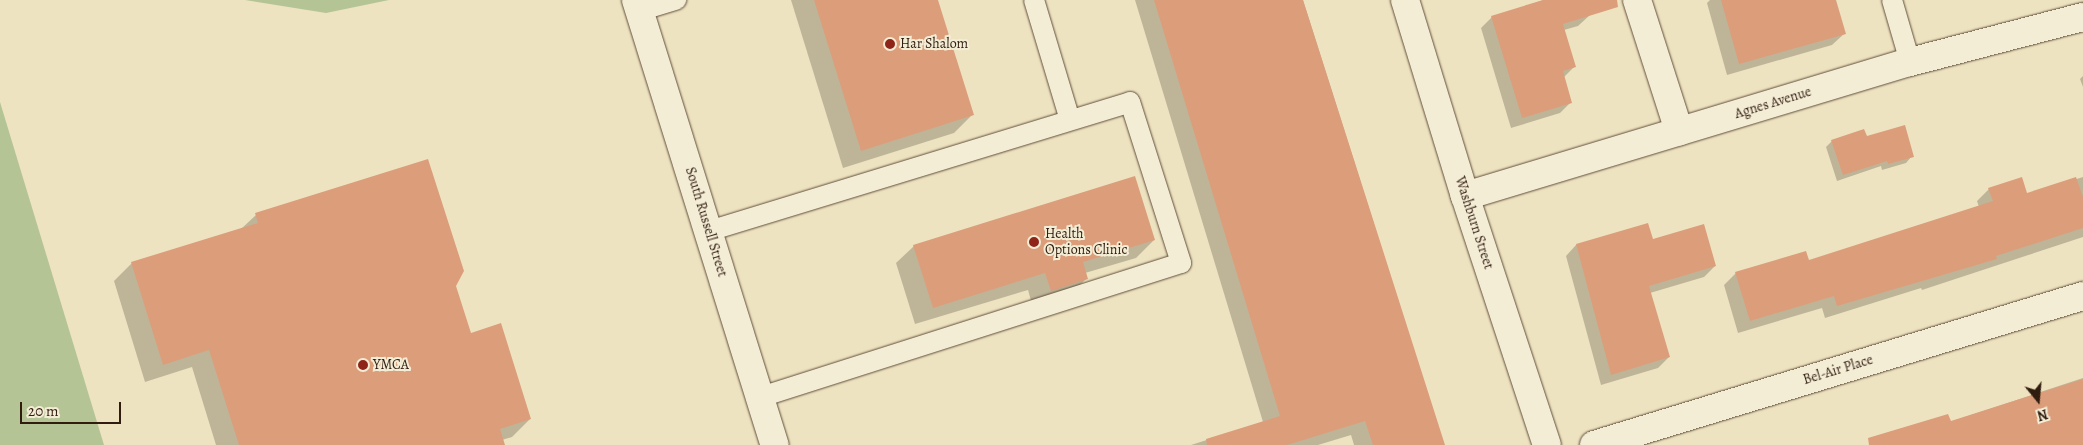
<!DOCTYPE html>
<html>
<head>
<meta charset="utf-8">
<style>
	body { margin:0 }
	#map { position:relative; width:2083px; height:445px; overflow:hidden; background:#eee3c0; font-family:Alegreya,serif }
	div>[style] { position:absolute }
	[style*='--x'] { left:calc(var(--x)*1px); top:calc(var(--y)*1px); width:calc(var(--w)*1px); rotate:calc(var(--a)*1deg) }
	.green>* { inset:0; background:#b5c495 }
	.shadow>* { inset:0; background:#0003 }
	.building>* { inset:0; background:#dc9d7b }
	.roads { filter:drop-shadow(0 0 1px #604e3b) drop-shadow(0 0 1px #604e3b) }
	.service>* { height:20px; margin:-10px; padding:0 10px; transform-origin:10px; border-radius:10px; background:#f4edd6 }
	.minor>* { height:28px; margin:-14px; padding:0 14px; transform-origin:14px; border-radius:14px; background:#f4edd6 }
	.secondary>* { height:28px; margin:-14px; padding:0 14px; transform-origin:14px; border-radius:14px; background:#f4edd6 }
	.dots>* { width:14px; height:14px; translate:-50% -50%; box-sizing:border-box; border:2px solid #f4edd6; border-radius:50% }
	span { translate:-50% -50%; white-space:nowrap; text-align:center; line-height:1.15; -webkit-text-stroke:4px #f4edd6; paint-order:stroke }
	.poi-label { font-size:14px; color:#311d0f }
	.left { translate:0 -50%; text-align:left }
	.street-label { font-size:14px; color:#311d0f }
	.north { position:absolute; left:2013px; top:375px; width:50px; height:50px; -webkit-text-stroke:4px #f4edd6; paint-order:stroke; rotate:163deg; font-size:14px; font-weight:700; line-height:20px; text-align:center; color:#311d0f }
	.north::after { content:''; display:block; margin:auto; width:18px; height:22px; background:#311d0f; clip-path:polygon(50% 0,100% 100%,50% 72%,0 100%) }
	.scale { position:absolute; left:20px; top:402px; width:101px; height:22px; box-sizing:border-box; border:2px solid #311d0f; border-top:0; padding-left:6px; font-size:15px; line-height:18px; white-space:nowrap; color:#311d0f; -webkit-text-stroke:4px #f4edd6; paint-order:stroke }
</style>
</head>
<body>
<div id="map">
	<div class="green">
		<i style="clip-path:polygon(245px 0,389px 0,326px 13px)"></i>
		<i style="clip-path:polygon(0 102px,104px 445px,0 445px)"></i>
	</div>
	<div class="shadow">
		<i style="clip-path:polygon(791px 0,936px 0,972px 115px,954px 133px,843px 168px)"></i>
		<i style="clip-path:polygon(1135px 0,1303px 0,1444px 445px,1354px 445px,1351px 435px,1318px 445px,1191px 445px,1263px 422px)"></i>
		<i style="clip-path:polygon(1544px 0,1585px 0,1590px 15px,1578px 26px,1564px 30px,1575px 66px,1564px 77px,1571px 102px,1560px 113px,1511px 128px,1481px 28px,1492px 17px)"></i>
		<i style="clip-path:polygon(1710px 0,1835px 0,1845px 33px,1832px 45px,1727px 75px,1707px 3px)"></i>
		<i style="clip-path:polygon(2083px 76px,2083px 87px,2080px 79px)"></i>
		<i style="clip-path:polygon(1866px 138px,1912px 156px,1906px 163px,1882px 170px,1881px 166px,1837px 181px,1826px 147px,1832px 141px)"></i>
		<i style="clip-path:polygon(2083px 177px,2083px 237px,1922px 290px,1921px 288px,1825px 318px,1822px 308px,1738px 333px,1724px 285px,1736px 273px,1808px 262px,1979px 207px,1977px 201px,1989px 189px,2026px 195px)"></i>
		<i style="clip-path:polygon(256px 215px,454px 286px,470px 334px,530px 419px,512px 437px,502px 440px,504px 445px,216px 445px,192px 367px,145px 382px,114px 281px,132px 263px,241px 229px)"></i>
		<i style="clip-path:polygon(1154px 240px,1136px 258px,1085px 273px,1087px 278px,1069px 296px,1033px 308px,1028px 290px,915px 324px,896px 263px,914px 246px)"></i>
		<i style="clip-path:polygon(1652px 240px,1715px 266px,1704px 277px,1650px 293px,1669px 357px,1658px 368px,1601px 385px,1566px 256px,1576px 245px)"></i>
		<i style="clip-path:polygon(2083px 378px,2083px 445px,1874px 445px,1950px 422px)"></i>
	</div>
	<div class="building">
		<i style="clip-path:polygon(814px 0,938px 0,974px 115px,861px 151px)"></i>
		<i style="clip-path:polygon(1154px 0,1303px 0,1445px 445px,1373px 445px,1365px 421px,1287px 445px,1207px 445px,1206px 439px,1280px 416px)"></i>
		<i style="clip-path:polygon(1543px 0,1617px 0,1618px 7px,1563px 24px,1576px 67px,1563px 71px,1572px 103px,1522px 118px,1491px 16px)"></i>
		<i style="clip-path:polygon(1721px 0,1836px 0,1846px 34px,1739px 64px)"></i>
		<i style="clip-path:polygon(1905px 125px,1914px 157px,1888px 164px,1887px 161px,1843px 175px,1831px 140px,1864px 129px,1867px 136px)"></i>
		<i style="clip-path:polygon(428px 159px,464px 271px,456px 286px,471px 333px,501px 323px,531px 419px,500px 429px,505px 445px,239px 445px,209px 350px,163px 365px,131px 262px,258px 223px,255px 213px)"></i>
		<i style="clip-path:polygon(1135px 176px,1155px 240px,1083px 262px,1088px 279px,1051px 291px,1045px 273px,933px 308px,913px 245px)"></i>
		<i style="clip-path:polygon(2022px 177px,2027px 193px,2076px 177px,2083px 197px,2083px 228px,1996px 256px,1997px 259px,1837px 306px,1834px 296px,1750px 321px,1735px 272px,1806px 251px,1809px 260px,1993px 201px,1988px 188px)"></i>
		<i style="clip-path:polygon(1648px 223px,1653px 239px,1704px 224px,1716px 266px,1649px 286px,1670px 357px,1611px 375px,1576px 244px)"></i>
		<i style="clip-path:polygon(2083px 379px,2083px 445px,1869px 445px,1868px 438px,1948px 414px,1951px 421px)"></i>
	</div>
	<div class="roads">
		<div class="service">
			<i style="--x:1034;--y:0;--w:125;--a:73.3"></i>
			<i style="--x:1892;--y:0;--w:65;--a:73.8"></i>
			<i style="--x:639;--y:11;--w:39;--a:-17"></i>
			<i style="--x:709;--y:231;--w:440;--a:-17"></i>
			<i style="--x:1130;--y:102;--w:169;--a:72.4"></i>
			<i style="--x:1181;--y:263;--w:441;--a:162.3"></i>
		</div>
		<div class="minor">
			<i style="--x:1405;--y:0;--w:205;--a:73"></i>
			<i style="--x:1465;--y:196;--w:262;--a:71.8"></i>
			<i style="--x:1637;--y:0;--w:138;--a:72.2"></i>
			<i style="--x:1465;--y:196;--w:465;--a:-16.8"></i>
			<i style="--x:1910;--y:62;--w:179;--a:-14.6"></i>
			<i style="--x:1594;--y:445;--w:511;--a:-16.95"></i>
		</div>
		<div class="secondary">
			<i style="--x:636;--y:0;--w:466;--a:72.7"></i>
		</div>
	</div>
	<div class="dots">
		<i style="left:890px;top:44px;background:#8f2418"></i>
		<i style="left:1034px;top:242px;background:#8f2418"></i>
		<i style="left:363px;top:365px;background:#8f2418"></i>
	</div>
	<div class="poi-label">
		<span class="left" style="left:900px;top:44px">Har Shalom</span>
		<span class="left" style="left:1045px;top:242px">Health<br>Options Clinic</span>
		<span class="left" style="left:373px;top:365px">YMCA</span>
	</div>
	<div class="street-label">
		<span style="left:1773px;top:103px;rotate:-17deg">Agnes Avenue</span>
		<span style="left:706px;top:222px;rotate:73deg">South Russell Street</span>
		<span style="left:1474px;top:223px;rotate:72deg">Washburn Street</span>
		<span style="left:1838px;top:370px;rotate:-17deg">Bel-Air Place</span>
	</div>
	<div class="north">N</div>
	<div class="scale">20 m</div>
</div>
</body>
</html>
